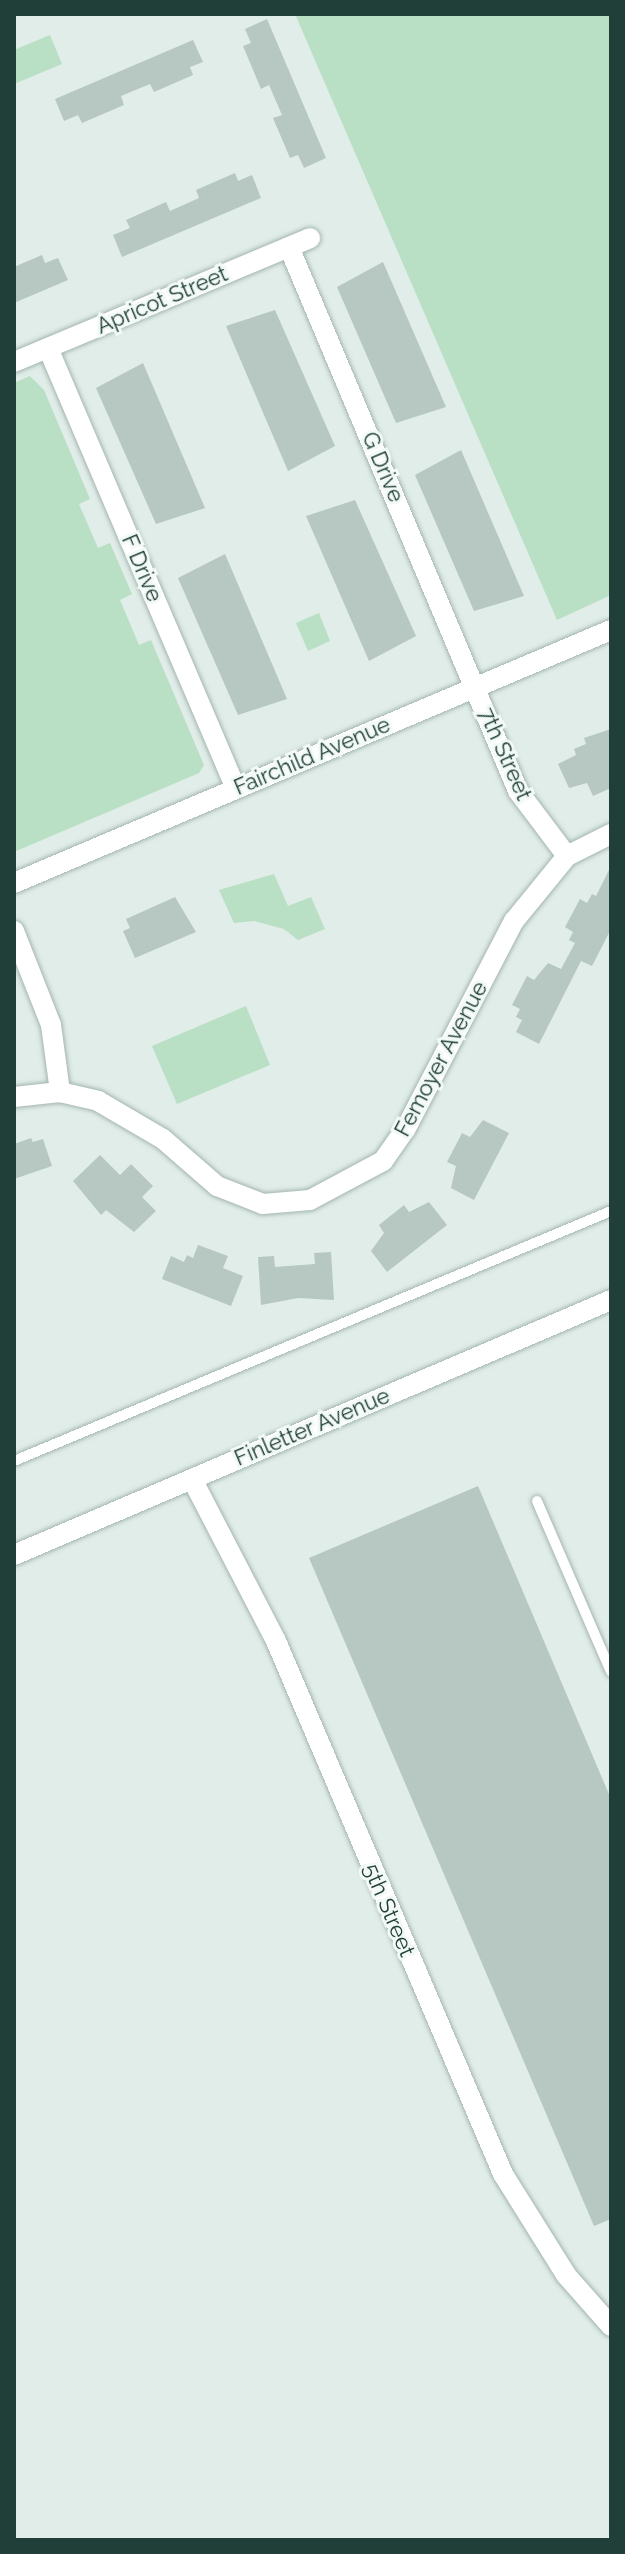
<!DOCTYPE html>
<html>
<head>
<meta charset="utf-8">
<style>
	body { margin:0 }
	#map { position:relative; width:625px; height:2554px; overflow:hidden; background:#e1ede8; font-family:Raleway,sans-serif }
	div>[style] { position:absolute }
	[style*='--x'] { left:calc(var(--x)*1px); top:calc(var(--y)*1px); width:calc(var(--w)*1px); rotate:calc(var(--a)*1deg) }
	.green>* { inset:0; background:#b9dfc5 }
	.building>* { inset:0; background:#b6c8c1 }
	.roads { filter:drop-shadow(0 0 2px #a3b5b0) drop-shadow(0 0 2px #a3b5b0) }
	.service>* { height:10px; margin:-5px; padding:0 5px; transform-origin:5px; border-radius:5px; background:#fff }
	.minor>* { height:20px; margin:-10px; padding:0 10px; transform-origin:10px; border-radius:10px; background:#fff }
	span { translate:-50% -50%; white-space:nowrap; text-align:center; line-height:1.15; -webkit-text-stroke:6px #f2f9f6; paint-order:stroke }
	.street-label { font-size:22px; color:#203f38 }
	.frame { position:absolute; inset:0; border:16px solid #203f38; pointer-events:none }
</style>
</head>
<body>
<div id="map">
	<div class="green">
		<i style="clip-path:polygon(295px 14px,611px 14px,611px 595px,557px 620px)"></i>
		<i style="clip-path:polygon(50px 35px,62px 64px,14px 84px,14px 50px)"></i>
		<i style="clip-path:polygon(30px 376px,44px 390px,90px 499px,79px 504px,98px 548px,110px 543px,132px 594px,120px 600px,139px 645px,151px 640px,204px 765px,199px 773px,14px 852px,14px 383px)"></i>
		<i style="clip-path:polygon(319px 613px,330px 641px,308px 651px,296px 623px)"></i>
		<i style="clip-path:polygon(274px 874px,288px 906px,311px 897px,325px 929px,298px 940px,284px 929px,254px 921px,234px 923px,219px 890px)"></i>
		<i style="clip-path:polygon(246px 1006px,270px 1065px,177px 1104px,152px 1046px)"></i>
	</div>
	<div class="building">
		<i style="clip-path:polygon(267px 19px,326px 158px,304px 168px,298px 155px,290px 158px,273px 118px,282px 115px,269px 85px,261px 89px,243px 46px,251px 43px,245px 29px)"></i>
		<i style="clip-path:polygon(193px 40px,203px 62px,190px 67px,193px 75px,154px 92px,150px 84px,121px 96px,124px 105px,82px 123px,78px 115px,64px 121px,55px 99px)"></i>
		<i style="clip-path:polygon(235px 173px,238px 181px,252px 175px,261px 198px,122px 257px,113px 235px,130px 228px,126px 220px,166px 202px,170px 211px,199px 198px,196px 190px)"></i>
		<i style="clip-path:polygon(42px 255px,45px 263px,58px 258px,68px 280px,14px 303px,14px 267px)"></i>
		<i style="clip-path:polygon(383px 262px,446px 407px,396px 423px,337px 287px)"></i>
		<i style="clip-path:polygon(275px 310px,335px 446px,288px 471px,226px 326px)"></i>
		<i style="clip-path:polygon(143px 363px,205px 508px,156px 524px,96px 388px)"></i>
		<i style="clip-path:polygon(461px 450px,524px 596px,474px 611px,415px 475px)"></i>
		<i style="clip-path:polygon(355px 500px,416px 636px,369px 661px,306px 516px)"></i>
		<i style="clip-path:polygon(225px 554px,287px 699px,238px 715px,178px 578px)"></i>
		<i style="clip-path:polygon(611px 729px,611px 788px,593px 796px,587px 783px,569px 788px,558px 764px,576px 755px,574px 749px,586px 744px,584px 738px)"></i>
		<i style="clip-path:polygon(611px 866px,611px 929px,592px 966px,581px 961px,539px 1044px,516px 1032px,522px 1020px,516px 1017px,520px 1009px,512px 1005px,527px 976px,534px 980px,548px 963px,561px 969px,575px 943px,569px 940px,573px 932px,565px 927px,580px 899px,587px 903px,592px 894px,596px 896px)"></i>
		<i style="clip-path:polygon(175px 897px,196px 932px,135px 958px,123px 931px,130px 928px,126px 919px)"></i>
		<i style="clip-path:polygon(483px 1120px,509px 1133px,474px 1200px,451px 1188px,456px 1166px,447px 1162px,462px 1133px,470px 1137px)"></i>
		<i style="clip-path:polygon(31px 1138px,33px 1142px,43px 1139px,52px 1166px,14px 1179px,14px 1144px)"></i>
		<i style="clip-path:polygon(100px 1155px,120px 1175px,131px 1164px,153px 1186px,142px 1197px,156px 1211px,134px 1232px,106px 1210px,101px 1215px,73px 1181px)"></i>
		<i style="clip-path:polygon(429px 1202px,447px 1225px,387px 1272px,371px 1251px,384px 1233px,379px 1225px,404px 1205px,409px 1212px)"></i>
		<i style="clip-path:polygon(198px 1245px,228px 1256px,223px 1268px,243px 1276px,231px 1306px,162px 1279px,171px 1256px,184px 1262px,187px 1255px,193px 1258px)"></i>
		<i style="clip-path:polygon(331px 1252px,334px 1300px,298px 1298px,261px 1305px,258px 1257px,274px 1256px,275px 1267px,315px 1264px,314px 1253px)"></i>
		<i style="clip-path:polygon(478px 1486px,611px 1799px,611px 2219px,594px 2226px,309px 1558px)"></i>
	</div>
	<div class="roads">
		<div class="service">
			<i style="--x:14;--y:1461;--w:647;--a:-22.72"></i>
			<i style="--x:537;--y:1501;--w:186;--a:66.6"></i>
		</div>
		<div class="minor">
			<i style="--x:289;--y:247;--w:590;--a:67.17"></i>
			<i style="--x:518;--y:791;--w:81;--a:53"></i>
			<i style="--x:48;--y:348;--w:478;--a:66.9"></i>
			<i style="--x:14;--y:362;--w:321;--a:-22.7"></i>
			<i style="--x:14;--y:883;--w:648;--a:-22.97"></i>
			<i style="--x:14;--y:931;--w:101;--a:68.5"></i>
			<i style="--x:51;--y:1025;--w:68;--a:82.3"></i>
			<i style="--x:14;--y:1097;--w:46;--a:-6.2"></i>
			<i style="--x:60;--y:1092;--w:39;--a:13"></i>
			<i style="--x:98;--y:1101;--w:75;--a:30.3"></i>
			<i style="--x:163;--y:1139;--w:72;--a:41"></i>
			<i style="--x:217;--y:1186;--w:49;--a:21.4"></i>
			<i style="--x:263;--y:1204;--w:47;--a:-4.9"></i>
			<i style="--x:310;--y:1200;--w:83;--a:-28.1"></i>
			<i style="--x:383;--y:1161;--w:38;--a:-55"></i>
			<i style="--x:405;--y:1130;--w:236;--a:-62.5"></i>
			<i style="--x:514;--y:921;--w:84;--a:-50.8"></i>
			<i style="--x:567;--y:856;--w:49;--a:-26.6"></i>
			<i style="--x:192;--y:1479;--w:182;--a:62.6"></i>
			<i style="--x:276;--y:1641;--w:579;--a:66.93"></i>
			<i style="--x:503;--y:2174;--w:119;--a:58"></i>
			<i style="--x:566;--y:2275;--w:68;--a:48.6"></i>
			<i style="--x:14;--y:1555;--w:649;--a:-23.13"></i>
		</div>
	</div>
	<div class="street-label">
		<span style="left:162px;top:300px;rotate:-23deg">Apricot Street</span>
		<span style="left:383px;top:467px;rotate:67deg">G Drive</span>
		<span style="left:142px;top:568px;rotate:67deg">F Drive</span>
		<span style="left:505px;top:754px;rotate:66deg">7th Street</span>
		<span style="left:312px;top:756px;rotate:-23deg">Fairchild Avenue</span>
		<span style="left:441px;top:1059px;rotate:-62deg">Femoyer Avenue</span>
		<span style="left:312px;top:1427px;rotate:-23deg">Finletter Avenue</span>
		<span style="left:389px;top:1910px;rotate:67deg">5th Street</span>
	</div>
	<div class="frame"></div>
</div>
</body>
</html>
